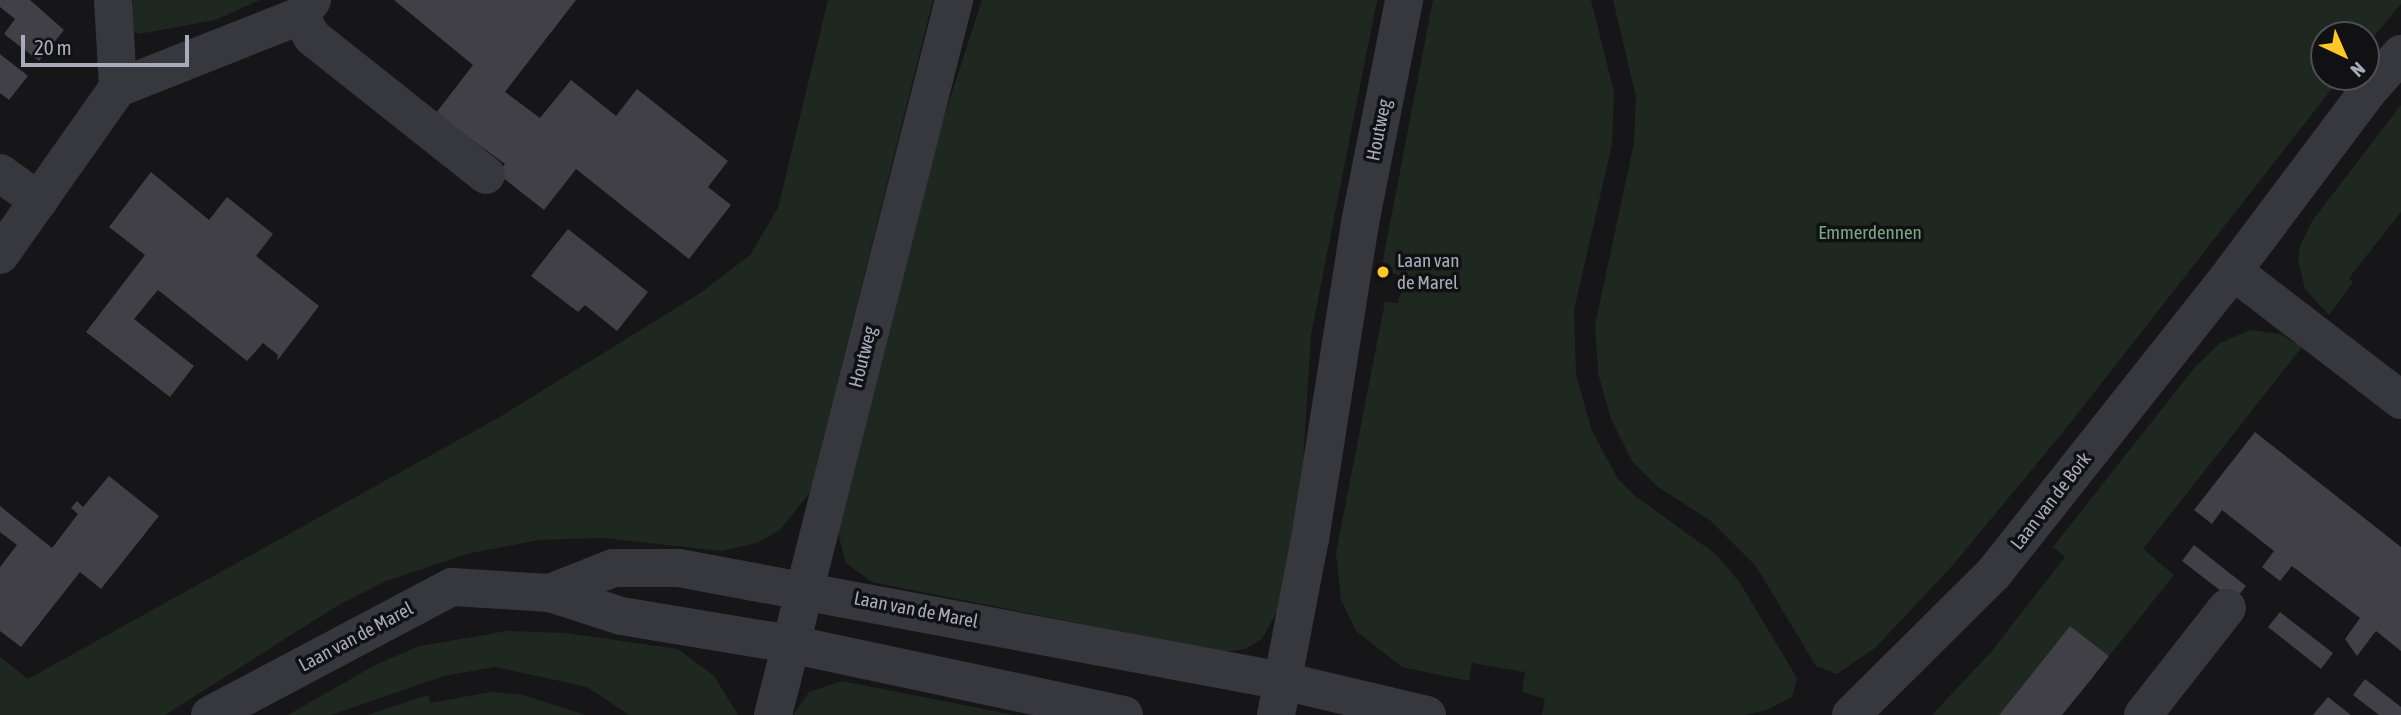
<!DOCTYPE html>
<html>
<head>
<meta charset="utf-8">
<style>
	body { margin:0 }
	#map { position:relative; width:2401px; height:715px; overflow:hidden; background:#161618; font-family:"Asap Condensed",sans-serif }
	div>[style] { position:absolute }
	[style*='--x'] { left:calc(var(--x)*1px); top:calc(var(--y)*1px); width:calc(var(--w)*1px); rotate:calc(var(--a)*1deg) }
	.green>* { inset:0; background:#1e2720 }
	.building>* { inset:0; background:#404046 }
	.minor>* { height:38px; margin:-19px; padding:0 19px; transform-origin:19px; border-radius:19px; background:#37373e }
	.dots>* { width:19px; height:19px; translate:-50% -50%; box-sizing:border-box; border:4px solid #111113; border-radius:50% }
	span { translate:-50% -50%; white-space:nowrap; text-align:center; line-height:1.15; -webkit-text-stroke:7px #111113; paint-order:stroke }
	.street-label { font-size:19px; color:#a7abba }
	.park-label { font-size:19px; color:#7ca682 }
	.poi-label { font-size:19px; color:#a7abba }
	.left { translate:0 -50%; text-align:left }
	.north { position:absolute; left:2310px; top:21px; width:70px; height:70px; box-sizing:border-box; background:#111113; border:2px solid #4d4f56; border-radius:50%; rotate:136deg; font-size:19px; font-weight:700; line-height:28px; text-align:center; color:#a7abba }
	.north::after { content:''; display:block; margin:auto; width:24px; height:32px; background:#ffc728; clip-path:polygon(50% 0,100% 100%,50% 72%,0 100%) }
	.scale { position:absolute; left:21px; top:35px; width:168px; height:32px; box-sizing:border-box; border:4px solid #a7abba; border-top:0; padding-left:9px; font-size:21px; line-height:24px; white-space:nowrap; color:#a7abba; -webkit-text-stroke:5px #111113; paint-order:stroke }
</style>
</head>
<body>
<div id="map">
	<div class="green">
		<i style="clip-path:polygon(133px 0,260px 0,215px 20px,139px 34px,129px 29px)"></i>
		<i style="clip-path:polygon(828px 0,933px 0,810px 492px,780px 530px,756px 543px,721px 551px,603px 538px,538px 540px,467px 554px,386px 581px,337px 606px,165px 715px,0 715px,0 657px,28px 679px,498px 418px,699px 294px,750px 255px,778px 208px)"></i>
		<i style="clip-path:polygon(982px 0,1377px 0,1311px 335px,1301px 494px,1278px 610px,1262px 639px,1245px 649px,1224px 652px,872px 582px,846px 563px,838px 533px,943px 120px)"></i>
		<i style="clip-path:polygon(1433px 0,1591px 0,1614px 92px,1612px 144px,1574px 310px,1576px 375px,1592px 431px,1618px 479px,1635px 496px,1717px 555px,1740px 583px,1797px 678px,1792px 697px,1769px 709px,1745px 715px,1542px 715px,1545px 699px,1522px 692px,1525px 672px,1472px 663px,1469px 681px,1402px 667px,1356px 631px,1341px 600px,1336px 553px,1385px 302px,1398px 303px,1405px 277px,1381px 270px)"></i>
		<i style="clip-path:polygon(1613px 0,2401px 0,2401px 4px,2366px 46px,2366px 35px,2324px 35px,2324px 77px,2341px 77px,2068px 426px,1952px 566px,1875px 648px,1837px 674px,1816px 666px,1756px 566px,1711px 521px,1658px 487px,1632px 461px,1611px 419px,1598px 373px,1595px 325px,1634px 143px,1636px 97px)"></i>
		<i style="clip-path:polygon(2401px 105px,2401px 212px,2349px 278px,2353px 282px,2329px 315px,2305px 289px,2298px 260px,2300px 246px,2312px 221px)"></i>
		<i style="clip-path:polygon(2250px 330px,2280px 334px,2302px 347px,2143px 549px,2174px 575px,2109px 656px,2070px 626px,1999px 715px,1932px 715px,1991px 652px,2065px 557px,2053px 547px,2195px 367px,2220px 343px)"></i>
		<i style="clip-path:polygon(507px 631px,566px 633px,678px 649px,714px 676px,738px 715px,629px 715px,587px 687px,495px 667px,444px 676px,331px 715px,288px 715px,377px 664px,420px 646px)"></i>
		<i style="clip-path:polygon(842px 681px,1014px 715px,793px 715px,809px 692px)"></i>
		<i style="clip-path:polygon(491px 692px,523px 695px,586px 715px,367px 715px,428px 695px,430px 703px)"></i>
	</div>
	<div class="building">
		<i style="clip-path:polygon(0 0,30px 0,64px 30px,39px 61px,4px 34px,15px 19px,0 7px)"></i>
		<i style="clip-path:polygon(394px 0,576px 0,505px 92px,540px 118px,571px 80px,616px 116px,637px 89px,728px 161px,708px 187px,731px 205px,689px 259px,576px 169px,544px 210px,497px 173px,505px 164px,436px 113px,473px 65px)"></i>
		<i style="clip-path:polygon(0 54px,28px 76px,9px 100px,0 93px)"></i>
		<i style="clip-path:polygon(151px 172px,209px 220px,227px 197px,273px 234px,256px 256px,319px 306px,277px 361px,278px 355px,263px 343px,247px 361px,158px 290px,134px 319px,194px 366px,170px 397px,86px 332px,145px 255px,109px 227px)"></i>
		<i style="clip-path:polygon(568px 229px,648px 292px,617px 331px,585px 305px,578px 312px,531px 276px)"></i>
		<i style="clip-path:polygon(2255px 432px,2401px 547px,2401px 651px,2376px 631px,2357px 656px,2345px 639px,2360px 618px,2292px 566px,2280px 581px,2262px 567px,2274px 551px,2222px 510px,2212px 524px,2194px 510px)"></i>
		<i style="clip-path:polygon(109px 476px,159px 516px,101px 589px,80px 572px,21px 647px,0 631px,0 567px,17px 545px,0 532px,0 506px,52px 548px,78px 514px,71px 508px,77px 501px,83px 507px)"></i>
		<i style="clip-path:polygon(2194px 545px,2246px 586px,2234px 601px,2182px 561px)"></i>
		<i style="clip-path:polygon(2280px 612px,2333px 653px,2321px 669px,2268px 627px)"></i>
		<i style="clip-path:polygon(2070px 626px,2109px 656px,2093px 677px,2062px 715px,1999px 715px)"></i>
		<i style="clip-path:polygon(2365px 679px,2401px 707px,2401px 715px,2379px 715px,2353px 695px)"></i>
		<i style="clip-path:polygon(2328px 697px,2351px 715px,2313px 715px)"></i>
	</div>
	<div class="minor">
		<i style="--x:113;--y:0;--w:88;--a:86.7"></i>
		<i style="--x:300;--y:16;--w:24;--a:60"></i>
		<i style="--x:312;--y:37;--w:222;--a:38.4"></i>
		<i style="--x:0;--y:173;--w:48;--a:35.7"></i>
		<i style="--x:0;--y:255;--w:204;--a:-54.8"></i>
		<i style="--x:118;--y:88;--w:196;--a:-21.6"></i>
		<i style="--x:300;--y:16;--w:20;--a:-53"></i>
		<i style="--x:2233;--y:271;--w:212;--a:37.5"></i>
		<i style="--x:210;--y:715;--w:274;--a:-27.9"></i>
		<i style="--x:452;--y:587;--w:98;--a:3.5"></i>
		<i style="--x:773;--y:715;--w:738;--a:-75.79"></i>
		<i style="--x:1124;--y:715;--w:341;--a:-168"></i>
		<i style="--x:790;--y:644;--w:171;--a:-170.6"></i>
		<i style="--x:621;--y:616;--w:75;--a:-162.1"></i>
		<i style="--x:550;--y:593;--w:68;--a:-21.6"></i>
		<i style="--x:613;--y:568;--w:66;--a:0"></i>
		<i style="--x:679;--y:568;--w:614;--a:10.6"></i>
		<i style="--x:1283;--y:681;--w:148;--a:13.3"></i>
		<i style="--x:1276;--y:715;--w:179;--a:-79.1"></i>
		<i style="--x:1310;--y:539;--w:320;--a:-81"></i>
		<i style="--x:1360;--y:223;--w:227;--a:-78.8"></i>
		<i style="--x:1851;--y:715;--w:202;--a:-44.8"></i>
		<i style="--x:1994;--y:573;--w:385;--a:-51.6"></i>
		<i style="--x:2233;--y:271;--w:225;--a:-53.1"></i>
		<i style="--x:2368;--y:91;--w:50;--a:-48.3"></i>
		<i style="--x:2143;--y:715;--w:136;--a:-51.9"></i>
	</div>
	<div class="dots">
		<i style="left:1383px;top:272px;background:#ffc728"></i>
	</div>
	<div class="street-label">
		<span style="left:1379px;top:130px;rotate:-79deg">Houtweg</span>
		<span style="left:863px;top:357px;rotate:-76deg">Houtweg</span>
		<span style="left:2051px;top:501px;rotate:-52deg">Laan van de Bork</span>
		<span style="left:916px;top:610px;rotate:11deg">Laan van de Marel</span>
		<span style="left:356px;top:637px;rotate:-28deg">Laan van de Marel</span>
	</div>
	<div class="park-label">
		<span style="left:1870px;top:233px">Emmerdennen</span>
	</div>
	<div class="poi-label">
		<span class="left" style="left:1397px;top:272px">Laan van<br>de Marel</span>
	</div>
	<div class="north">N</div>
	<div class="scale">20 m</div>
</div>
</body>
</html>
